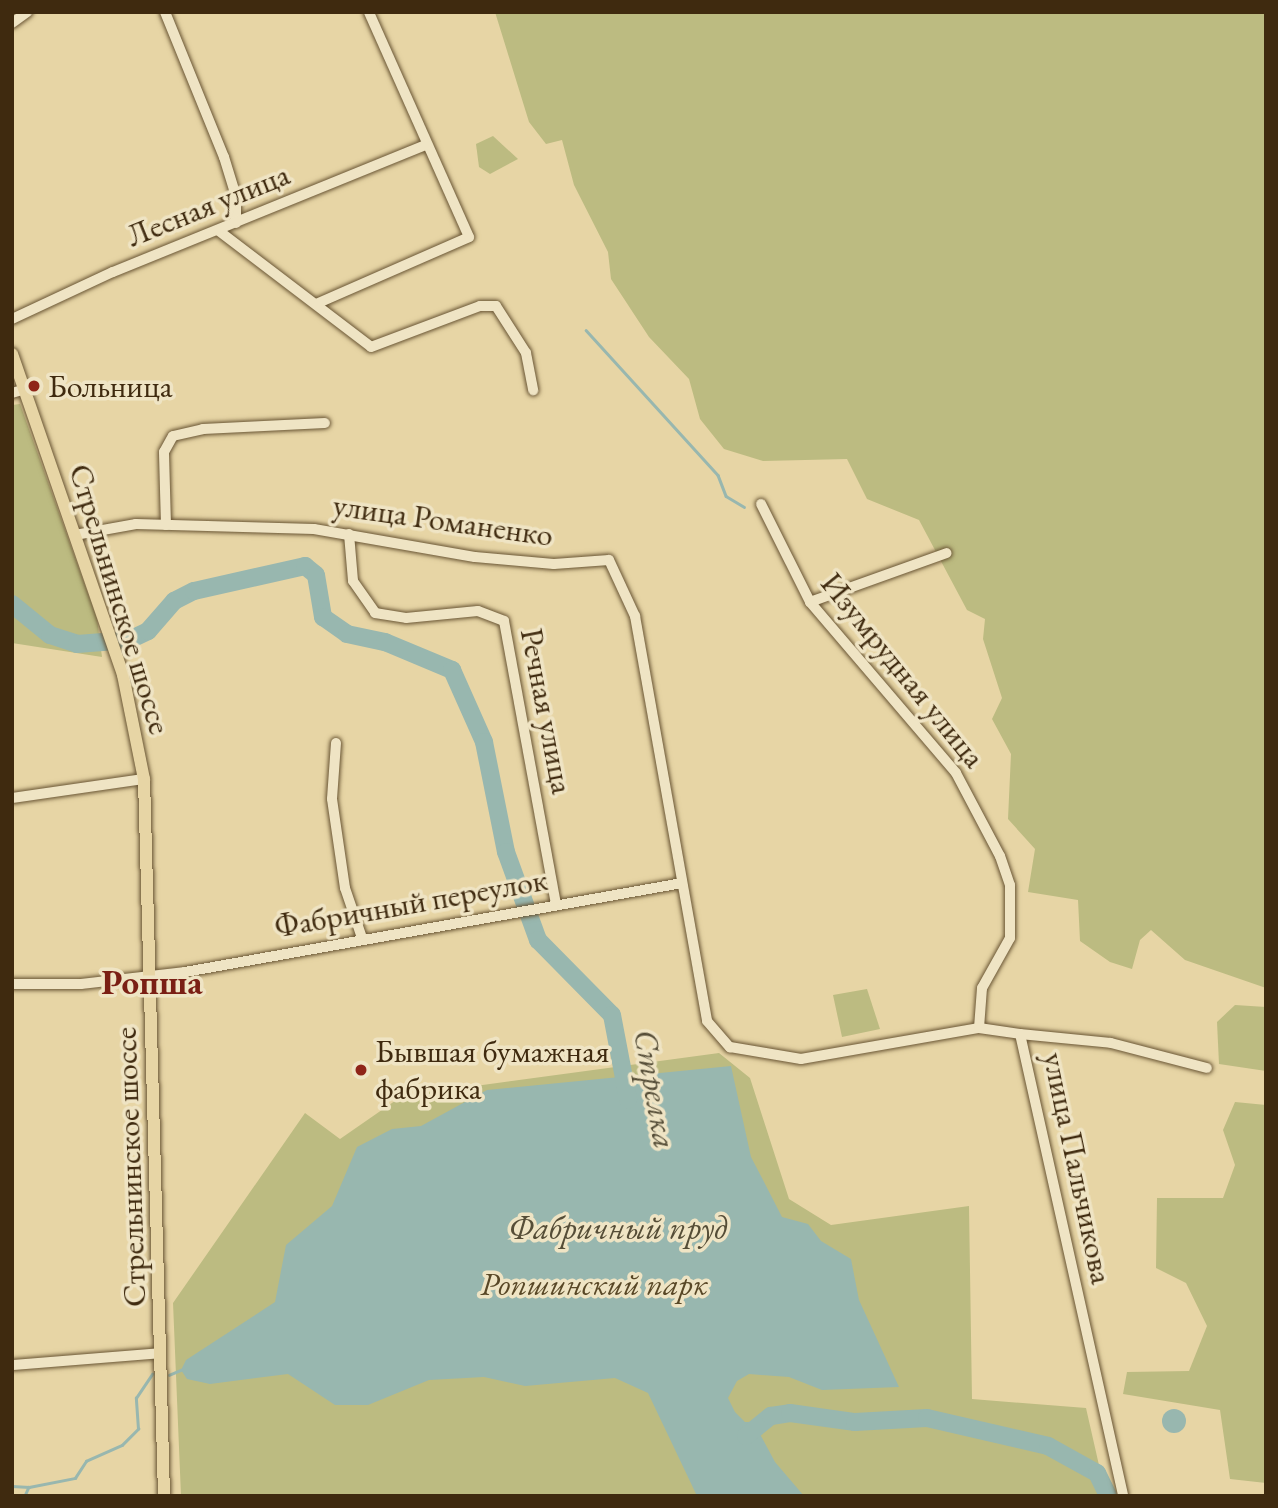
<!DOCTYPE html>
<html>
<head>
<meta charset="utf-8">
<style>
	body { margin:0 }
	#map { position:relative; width:1278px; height:1508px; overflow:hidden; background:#e7d5a5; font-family:"EB Garamond",serif }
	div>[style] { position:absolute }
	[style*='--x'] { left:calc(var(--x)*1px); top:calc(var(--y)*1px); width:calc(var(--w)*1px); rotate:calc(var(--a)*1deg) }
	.green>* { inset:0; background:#bcbb81 }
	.water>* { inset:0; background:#98b7af }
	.round { border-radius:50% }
	.stream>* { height:2.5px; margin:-1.25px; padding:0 1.25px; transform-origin:1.25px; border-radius:1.25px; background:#98b7af }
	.river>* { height:18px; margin:-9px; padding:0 9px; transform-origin:9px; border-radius:9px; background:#98b7af }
	.roads { filter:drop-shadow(0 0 2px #695534) drop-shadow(0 0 2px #695534) }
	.minor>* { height:10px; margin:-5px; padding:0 5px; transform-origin:5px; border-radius:5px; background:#efe4c4 }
	.major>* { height:12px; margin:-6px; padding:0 6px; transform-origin:6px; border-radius:6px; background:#e7d5a5 }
	.dots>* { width:19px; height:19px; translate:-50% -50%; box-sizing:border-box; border:4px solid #efe4c4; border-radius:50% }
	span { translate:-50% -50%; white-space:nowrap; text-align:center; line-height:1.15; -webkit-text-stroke:7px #efe4c4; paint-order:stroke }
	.street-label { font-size:32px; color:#3f2a0f }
	.poi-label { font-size:32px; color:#3f2a0f }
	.left { translate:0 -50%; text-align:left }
	.park-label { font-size:32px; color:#584726; font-style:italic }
	.water-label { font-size:33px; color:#554d37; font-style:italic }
	.quarter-label { font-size:35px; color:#7a1f14; font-weight:700 }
	.frame { position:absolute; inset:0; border:14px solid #3f2a0f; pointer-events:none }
</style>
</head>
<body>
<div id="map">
	<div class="green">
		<i style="clip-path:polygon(495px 12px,1266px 12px,1266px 988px,1185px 960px,1151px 930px,1140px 940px,1132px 969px,1110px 962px,1080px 941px,1078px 900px,1028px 892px,1035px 849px,1008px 819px,1011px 754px,992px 719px,1002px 698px,983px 639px,985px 619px,967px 610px,919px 520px,867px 499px,847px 459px,763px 461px,724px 449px,700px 419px,689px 379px,649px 337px,611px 279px,608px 252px,574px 185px,562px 140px,546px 144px,529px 122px)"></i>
		<i style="clip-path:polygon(493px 136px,518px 159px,490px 174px,479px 167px,476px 144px)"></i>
		<i style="clip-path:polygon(20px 404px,97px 619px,102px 657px,12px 643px,12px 405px)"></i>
		<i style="clip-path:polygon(867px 989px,880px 1029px,842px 1037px,833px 995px)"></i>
		<i style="clip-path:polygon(1235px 1005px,1266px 1007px,1266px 1071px,1219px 1064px,1217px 1022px)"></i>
		<i style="clip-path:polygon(719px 1053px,750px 1078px,789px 1199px,831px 1225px,969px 1206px,972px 1399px,1086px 1408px,1106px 1496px,181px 1496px,173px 1303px,305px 1113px,340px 1139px,402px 1096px)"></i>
		<i style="clip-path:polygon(1235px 1102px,1266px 1105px,1266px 1483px,1230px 1479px,1220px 1410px,1123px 1394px,1127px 1372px,1189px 1371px,1207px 1326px,1186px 1283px,1156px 1268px,1157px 1198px,1223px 1198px,1235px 1165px,1223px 1130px)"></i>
	</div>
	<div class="water">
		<i style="clip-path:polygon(731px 1066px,751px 1157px,762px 1178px,782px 1217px,808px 1224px,821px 1241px,851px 1259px,859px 1300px,899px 1387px,822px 1390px,789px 1377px,749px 1374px,737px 1381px,728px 1398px,735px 1412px,745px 1422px,762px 1422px,761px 1436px,775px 1462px,804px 1496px,697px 1496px,648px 1393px,615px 1378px,525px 1386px,484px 1377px,429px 1380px,368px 1405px,335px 1405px,288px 1374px,210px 1384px,187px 1379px,181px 1370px,186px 1360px,275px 1302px,286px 1245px,332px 1206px,357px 1147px,392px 1129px,421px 1126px,487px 1090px)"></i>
		<i class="round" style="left:1162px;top:1409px;width:24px;height:24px"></i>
	</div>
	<div class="stream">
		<i style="--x:586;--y:330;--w:196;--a:47.7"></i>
		<i style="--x:718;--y:475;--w:22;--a:69"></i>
		<i style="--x:726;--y:496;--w:21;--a:31"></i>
		<i style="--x:169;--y:1375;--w:13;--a:-23"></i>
		<i style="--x:12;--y:1486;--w:17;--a:3"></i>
		<i style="--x:29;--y:1487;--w:10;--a:114"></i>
		<i style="--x:29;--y:1487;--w:47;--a:-11.1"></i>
		<i style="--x:75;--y:1478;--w:20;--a:-57"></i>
		<i style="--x:86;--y:1461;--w:39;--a:-24"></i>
		<i style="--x:122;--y:1445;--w:23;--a:-45"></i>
		<i style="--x:138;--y:1429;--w:31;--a:-94"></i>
		<i style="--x:136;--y:1398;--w:29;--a:-56"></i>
	</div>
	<div class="river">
		<i style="--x:12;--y:604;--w:49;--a:39.2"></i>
		<i style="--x:50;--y:635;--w:28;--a:18"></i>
		<i style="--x:77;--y:644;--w:52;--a:-4.4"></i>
		<i style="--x:129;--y:640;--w:21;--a:-25"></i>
		<i style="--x:148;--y:631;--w:40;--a:-49"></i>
		<i style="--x:174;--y:601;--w:22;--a:-27"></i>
		<i style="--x:194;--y:591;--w:114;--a:-12.7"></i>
		<i style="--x:305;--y:566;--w:14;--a:39"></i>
		<i style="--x:316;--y:575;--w:43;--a:80.5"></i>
		<i style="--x:323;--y:617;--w:29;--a:35"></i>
		<i style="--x:347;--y:634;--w:39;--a:12"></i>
		<i style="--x:385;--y:642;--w:73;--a:22.7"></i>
		<i style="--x:452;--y:670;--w:79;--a:66"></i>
		<i style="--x:484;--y:742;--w:112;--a:78.7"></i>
		<i style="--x:506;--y:852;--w:94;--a:70"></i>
		<i style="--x:538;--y:940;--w:105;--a:45.4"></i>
		<i style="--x:612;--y:1015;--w:86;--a:79.2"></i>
		<i style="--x:746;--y:1436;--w:32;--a:-39"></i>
		<i style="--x:771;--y:1416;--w:19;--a:-9"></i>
		<i style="--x:790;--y:1413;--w:66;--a:7.9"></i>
		<i style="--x:855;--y:1422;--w:72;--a:-3.2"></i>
		<i style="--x:927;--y:1418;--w:124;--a:13"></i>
		<i style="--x:1048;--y:1446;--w:56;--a:28.9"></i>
		<i style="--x:1097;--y:1473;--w:25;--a:64"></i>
	</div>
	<div class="roads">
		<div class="minor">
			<i style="--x:165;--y:12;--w:157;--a:67.9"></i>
			<i style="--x:224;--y:157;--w:41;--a:72.9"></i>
			<i style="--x:236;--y:196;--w:27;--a:90"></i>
			<i style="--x:12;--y:23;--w:19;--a:-36"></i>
			<i style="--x:219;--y:231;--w:191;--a:37.3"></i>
			<i style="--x:371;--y:347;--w:116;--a:-20.6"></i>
			<i style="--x:480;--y:306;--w:16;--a:0"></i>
			<i style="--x:496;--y:306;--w:56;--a:57.4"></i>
			<i style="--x:526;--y:353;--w:38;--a:79"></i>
			<i style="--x:316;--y:304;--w:167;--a:-23.6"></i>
			<i style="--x:469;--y:237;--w:246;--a:-114"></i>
			<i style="--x:12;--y:319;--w:111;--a:-25"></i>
			<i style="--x:113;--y:272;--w:338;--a:-22.1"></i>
			<i style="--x:12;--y:393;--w:14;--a:-17"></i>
			<i style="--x:761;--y:504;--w:110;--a:63.4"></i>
			<i style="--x:810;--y:602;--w:225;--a:49.5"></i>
			<i style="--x:956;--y:773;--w:94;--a:62.1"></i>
			<i style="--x:1000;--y:856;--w:31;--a:71"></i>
			<i style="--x:1010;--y:885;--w:53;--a:90"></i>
			<i style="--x:1010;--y:938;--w:57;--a:119.2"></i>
			<i style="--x:982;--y:988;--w:40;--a:94.3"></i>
			<i style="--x:166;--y:525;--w:73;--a:-91.6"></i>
			<i style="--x:164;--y:452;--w:18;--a:-61"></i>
			<i style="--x:173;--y:436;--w:31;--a:-13"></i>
			<i style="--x:203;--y:429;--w:122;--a:-2.8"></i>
			<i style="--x:349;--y:534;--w:47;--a:85.1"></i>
			<i style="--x:353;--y:581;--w:39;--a:55"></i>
			<i style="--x:375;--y:613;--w:31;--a:9"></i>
			<i style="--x:406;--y:618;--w:72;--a:-5.6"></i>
			<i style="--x:478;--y:611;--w:28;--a:21"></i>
			<i style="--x:504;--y:621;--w:287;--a:79.6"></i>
			<i style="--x:75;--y:535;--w:62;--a:-10.2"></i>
			<i style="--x:136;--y:524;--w:178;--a:1.6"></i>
			<i style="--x:314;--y:529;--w:163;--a:9.9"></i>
			<i style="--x:475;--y:557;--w:79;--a:5.1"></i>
			<i style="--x:554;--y:564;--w:55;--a:-4.2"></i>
			<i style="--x:609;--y:560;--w:62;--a:65.1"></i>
			<i style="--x:635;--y:616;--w:411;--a:79.9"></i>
			<i style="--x:707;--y:1021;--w:35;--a:49"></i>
			<i style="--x:730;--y:1047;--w:72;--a:9.6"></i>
			<i style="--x:801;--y:1059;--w:181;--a:-9.9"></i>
			<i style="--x:979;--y:1028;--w:41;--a:8.3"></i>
			<i style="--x:1020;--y:1034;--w:473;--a:77.4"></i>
			<i style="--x:810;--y:602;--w:145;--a:-19.7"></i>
			<i style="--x:336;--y:743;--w:56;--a:94.1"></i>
			<i style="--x:332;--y:799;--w:90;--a:81.7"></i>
			<i style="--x:345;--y:888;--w:53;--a:71.2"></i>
			<i style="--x:12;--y:798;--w:133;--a:-8.2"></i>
			<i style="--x:12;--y:984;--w:69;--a:0"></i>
			<i style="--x:81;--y:984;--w:105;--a:-6.6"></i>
			<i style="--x:185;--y:972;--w:505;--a:-10.15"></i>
			<i style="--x:1020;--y:1034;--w:91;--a:5.6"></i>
			<i style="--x:1111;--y:1043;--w:99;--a:14.6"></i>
			<i style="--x:12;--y:1365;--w:149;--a:-4.6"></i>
		</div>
		<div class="major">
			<i style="--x:12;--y:354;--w:340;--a:70.9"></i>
			<i style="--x:123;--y:675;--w:106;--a:78.6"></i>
			<i style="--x:144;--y:779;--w:717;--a:88.4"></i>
		</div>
	</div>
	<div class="dots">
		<i style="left:34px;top:386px;background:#8f2418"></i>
		<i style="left:361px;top:1070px;background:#8f2418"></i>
	</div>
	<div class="street-label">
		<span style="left:208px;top:205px;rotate:-22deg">Лесная улица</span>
		<span style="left:443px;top:520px;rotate:8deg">улица Романенко</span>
		<span style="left:120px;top:599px;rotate:73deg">Стрельнинское шоссе</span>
		<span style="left:903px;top:670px;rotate:51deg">Изумрудная улица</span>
		<span style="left:547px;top:711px;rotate:79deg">Речная улица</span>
		<span style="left:411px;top:903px;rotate:-10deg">Фабричный переулок</span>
		<span style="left:130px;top:1167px;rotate:-92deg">Стрельнинское шоссе</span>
		<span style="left:1078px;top:1168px;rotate:78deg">улица Пальчикова</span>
	</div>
	<div class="poi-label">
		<span class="left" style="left:48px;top:386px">Больница</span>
		<span class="left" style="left:375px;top:1070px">Бывшая бумажная<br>фабрика</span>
	</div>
	<div class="park-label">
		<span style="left:594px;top:1284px">Ропшинский парк</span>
	</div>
	<div class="water-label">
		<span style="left:655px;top:1089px;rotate:80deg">Стрелка</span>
		<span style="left:618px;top:1228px">Фабричный пруд</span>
	</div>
	<div class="quarter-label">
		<span style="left:152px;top:982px">Ропша</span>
	</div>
	<div class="frame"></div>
</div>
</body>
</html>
